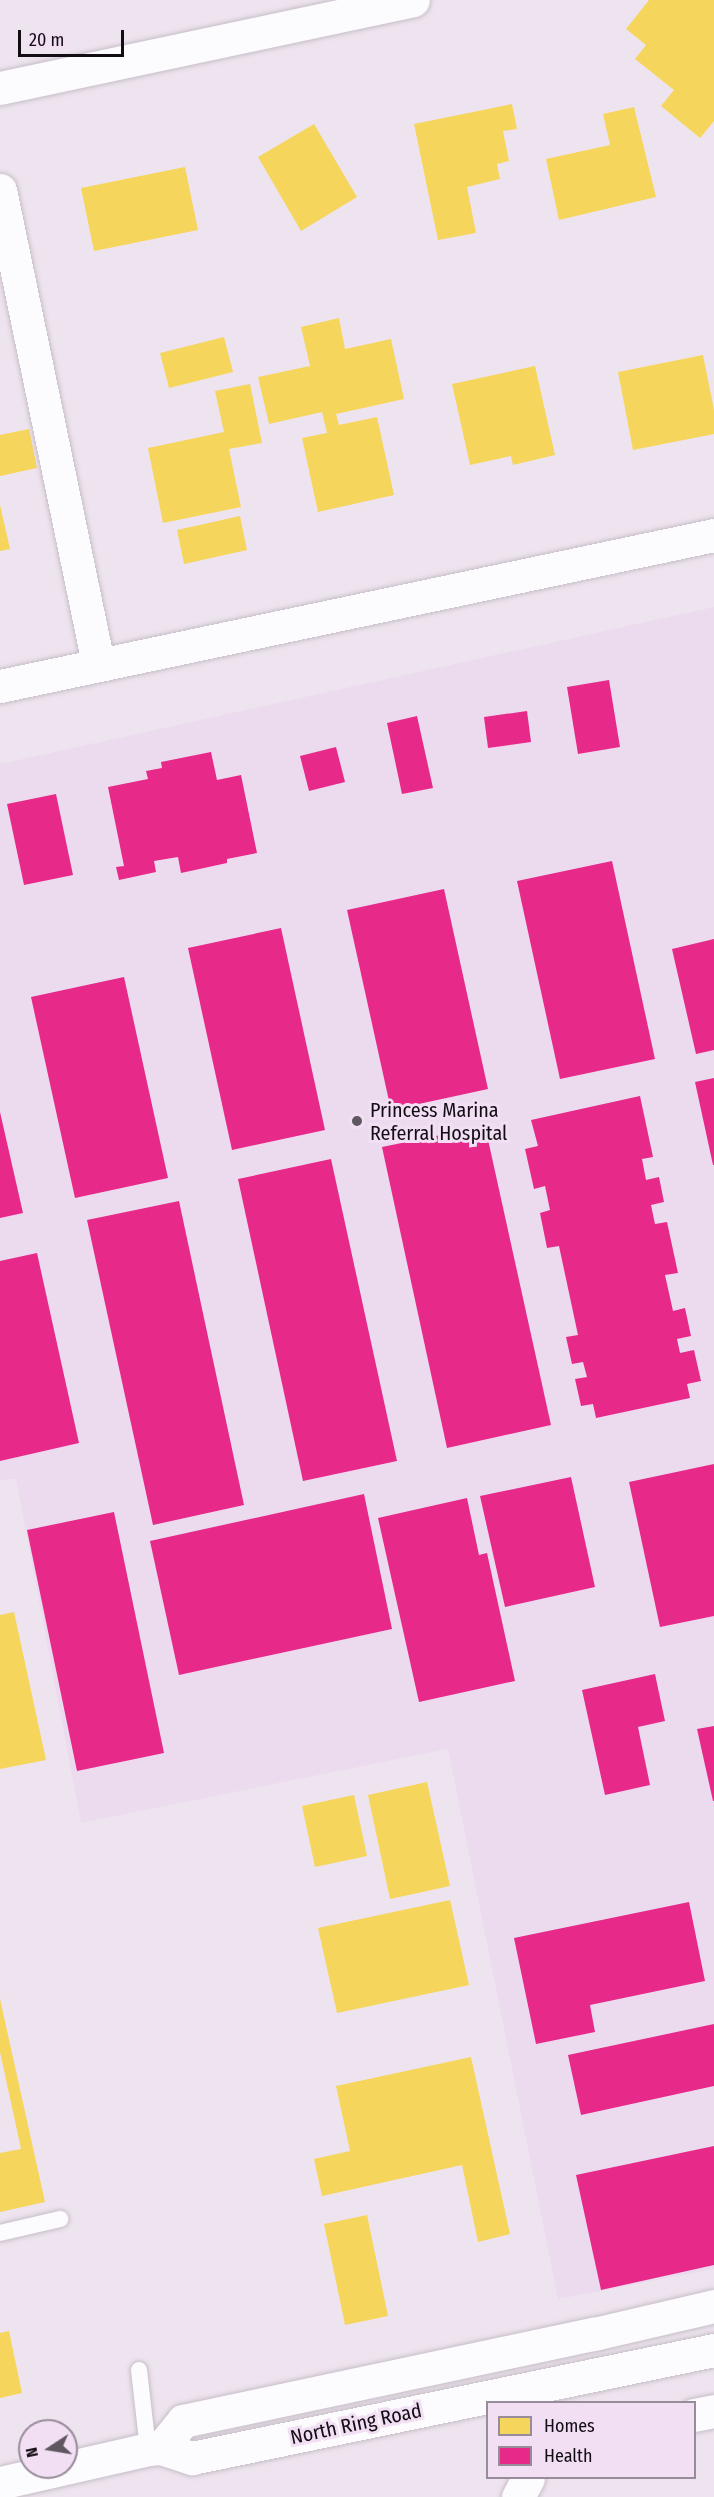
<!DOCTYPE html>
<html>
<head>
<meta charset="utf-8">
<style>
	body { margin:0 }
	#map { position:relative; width:714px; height:2497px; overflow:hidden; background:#eee4ef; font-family:"Fira Sans Condensed",sans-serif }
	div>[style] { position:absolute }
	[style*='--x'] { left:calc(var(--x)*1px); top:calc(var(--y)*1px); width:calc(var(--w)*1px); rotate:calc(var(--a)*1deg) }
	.built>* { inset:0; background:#ecdbee }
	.homes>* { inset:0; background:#f6d55c }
	.health>* { inset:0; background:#e7298a }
	.roads { filter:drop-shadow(0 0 2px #c6bec7) drop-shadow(0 0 2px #c6bec7) }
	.service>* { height:16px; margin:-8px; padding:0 8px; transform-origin:8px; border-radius:8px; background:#fcfbfd }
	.minor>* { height:33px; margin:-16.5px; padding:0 16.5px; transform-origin:16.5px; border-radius:16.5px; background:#fcfbfd }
	.tertiary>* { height:33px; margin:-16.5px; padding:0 16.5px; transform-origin:16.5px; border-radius:16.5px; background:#fcfbfd }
	.dots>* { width:16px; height:16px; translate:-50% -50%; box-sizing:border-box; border:3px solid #f2dff4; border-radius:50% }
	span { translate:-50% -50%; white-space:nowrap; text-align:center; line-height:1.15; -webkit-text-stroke:6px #f2dff4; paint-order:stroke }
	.poi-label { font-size:20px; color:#120c13 }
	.left { translate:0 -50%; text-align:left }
	.street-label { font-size:20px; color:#120c13 }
	.legend { position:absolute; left:486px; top:2401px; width:210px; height:78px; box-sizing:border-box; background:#f2dff4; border:2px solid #988b9a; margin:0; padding:8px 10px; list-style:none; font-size:18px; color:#120c13 }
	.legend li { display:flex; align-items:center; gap:12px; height:30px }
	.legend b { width:30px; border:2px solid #988b9a }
	.north { position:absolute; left:18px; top:2419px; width:60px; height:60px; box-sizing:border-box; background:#f2dff4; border:2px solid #988b9a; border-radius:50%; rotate:258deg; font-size:16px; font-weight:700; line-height:24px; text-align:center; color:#120c13 }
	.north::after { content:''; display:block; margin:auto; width:21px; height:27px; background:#5f5860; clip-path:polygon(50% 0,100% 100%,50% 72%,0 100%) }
	.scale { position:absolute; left:18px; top:30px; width:106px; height:27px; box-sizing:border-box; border:3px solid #120c13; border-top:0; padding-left:8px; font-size:18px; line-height:21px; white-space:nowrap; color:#120c13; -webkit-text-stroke:4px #f2dff4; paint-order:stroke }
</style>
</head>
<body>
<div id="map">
	<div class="built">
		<i style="clip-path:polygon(714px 607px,714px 2269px,558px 2299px,448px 1749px,81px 1823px,16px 1479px,0 1480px,0 764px)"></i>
	</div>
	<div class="homes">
		<i style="clip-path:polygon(649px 0,714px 0,714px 121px,700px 138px,661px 106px,674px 90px,635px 59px,646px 45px,626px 29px)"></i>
		<i style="clip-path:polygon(512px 104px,517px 129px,503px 131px,509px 161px,497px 164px,500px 179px,467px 187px,476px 233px,438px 240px,414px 124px)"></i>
		<i style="clip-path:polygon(634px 107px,656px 197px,559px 220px,546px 159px,610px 145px,603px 114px)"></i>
		<i style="clip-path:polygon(314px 124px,357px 197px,301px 231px,258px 157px)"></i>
		<i style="clip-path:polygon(185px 167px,198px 230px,94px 251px,81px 188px)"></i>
		<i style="clip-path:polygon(339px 318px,345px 349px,391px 339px,404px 399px,336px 414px,339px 425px,377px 417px,394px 495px,318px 512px,302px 438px,327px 433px,322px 412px,269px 424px,258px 377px,310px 366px,301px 327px)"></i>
		<i style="clip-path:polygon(224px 337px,233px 372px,169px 388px,160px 353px)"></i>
		<i style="clip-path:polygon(703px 355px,714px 410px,714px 434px,633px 450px,618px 372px)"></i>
		<i style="clip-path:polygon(535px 366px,555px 455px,513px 465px,511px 456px,470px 465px,452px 384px)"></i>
		<i style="clip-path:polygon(250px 384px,262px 443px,229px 449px,241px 507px,163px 523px,148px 448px,224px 432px,215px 391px)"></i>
		<i style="clip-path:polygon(29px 429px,37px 468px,0 476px,0 435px)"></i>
		<i style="clip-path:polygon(0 505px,10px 549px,0 551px)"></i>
		<i style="clip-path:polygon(240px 516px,247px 550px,184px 564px,177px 530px)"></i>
		<i style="clip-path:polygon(14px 1612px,46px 1760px,0 1769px,0 1615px)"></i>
		<i style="clip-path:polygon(427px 1782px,450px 1886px,390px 1899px,368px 1795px)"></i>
		<i style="clip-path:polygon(354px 1795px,367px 1856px,315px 1867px,302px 1806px)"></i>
		<i style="clip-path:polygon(450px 1900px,469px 1985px,337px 2013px,318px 1928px)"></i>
		<i style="clip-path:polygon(0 1999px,45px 2202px,0 2212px,0 2153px,21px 2149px,0 2052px)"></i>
		<i style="clip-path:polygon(471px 2057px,510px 2234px,478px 2242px,462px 2165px,322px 2196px,314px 2159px,350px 2151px,336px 2086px)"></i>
		<i style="clip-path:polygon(367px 2215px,388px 2316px,345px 2325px,324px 2224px)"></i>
		<i style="clip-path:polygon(9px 2331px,22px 2393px,0 2398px,0 2333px)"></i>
	</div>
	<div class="health">
		<i style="clip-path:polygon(609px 680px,620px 747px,578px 754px,567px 687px)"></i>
		<i style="clip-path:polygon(527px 711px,531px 742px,488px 748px,484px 717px)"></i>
		<i style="clip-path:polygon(417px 716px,433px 788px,402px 794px,387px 723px)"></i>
		<i style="clip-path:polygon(336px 747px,345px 782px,309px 791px,300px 756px)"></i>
		<i style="clip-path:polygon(211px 752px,217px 780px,241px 775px,257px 853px,227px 859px,227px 863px,181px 873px,178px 857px,154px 861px,156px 872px,119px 880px,116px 867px,124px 866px,108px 787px,148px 779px,146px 771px,162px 768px,161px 762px)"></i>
		<i style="clip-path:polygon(56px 794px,73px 875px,24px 885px,7px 804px)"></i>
		<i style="clip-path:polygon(612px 861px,655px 1059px,560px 1079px,517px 881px)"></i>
		<i style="clip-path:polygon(444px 889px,488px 1089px,391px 1110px,347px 910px)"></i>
		<i style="clip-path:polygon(281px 928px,325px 1130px,232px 1150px,188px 948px)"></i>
		<i style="clip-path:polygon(714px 939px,714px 1050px,696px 1054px,672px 949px)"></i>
		<i style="clip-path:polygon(124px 977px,168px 1178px,75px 1198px,31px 997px)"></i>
		<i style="clip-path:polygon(714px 1078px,714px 1165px,713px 1165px,695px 1082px)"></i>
		<i style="clip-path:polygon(640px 1096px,653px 1157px,642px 1159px,646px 1180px,659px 1177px,664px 1202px,651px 1205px,655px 1224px,667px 1222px,678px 1273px,665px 1275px,673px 1311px,685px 1308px,691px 1336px,677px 1339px,680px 1353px,694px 1350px,701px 1381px,687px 1384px,690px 1398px,596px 1418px,593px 1404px,581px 1406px,575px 1379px,587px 1377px,583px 1362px,572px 1364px,566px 1337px,578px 1335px,559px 1246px,547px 1248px,540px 1213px,550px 1210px,545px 1186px,534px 1189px,525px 1149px,538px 1146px,531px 1120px)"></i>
		<i style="clip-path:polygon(0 1112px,23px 1213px,0 1218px)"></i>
		<i style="clip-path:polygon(485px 1126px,551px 1425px,447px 1448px,382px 1147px)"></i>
		<i style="clip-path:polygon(331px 1159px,397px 1461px,303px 1481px,238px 1179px)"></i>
		<i style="clip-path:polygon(179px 1201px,244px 1505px,153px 1525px,87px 1220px)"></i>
		<i style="clip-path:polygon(37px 1253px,79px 1443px,0 1461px,0 1261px)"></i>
		<i style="clip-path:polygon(714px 1464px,714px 1616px,660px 1627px,629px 1482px)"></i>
		<i style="clip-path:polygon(571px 1477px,595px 1587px,505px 1607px,480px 1496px)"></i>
		<i style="clip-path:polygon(364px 1494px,392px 1629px,179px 1675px,150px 1541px)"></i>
		<i style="clip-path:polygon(467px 1498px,479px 1555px,487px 1553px,515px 1681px,419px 1702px,378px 1518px)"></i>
		<i style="clip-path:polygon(114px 1512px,164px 1753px,77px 1771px,27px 1530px)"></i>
		<i style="clip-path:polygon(655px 1674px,665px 1721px,638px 1727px,650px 1785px,605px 1795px,582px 1690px)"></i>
		<i style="clip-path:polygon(714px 1726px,714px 1801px,713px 1801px,697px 1729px)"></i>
		<i style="clip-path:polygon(689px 1902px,705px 1981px,590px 2005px,595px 2032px,536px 2044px,514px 1938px)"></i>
		<i style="clip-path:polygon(714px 2024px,714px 2086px,581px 2115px,568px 2055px)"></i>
		<i style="clip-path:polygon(714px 2146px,714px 2265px,601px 2290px,576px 2175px)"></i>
	</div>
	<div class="roads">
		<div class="service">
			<i style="--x:0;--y:2233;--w:62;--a:-13.1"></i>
			<i style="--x:139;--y:2370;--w:80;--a:83.5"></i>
		</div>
		<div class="minor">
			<i style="--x:0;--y:88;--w:422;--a:-12"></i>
			<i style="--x:0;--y:190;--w:484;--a:78.3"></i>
			<i style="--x:0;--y:686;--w:730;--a:-11.94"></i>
			<i style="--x:694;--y:2415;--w:20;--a:-11"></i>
			<i style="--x:518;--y:2497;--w:21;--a:-62"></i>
		</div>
		<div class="tertiary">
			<i style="--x:161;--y:2448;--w:35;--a:-51"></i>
			<i style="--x:183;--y:2421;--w:420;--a:-12"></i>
			<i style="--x:594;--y:2334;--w:123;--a:-13.1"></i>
			<i style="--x:0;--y:2483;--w:152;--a:-12.9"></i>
			<i style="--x:148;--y:2449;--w:13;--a:-4"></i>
			<i style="--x:161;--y:2448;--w:33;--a:18"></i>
			<i style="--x:192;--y:2458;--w:533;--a:-11.69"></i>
		</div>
	</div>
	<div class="dots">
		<i style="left:357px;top:1121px;background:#5f5860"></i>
	</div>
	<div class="poi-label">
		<span class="left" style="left:370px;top:1122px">Princess Marina<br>Referral Hospital</span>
	</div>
	<div class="street-label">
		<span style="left:356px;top:2424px;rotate:-12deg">North Ring Road</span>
	</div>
	<ul class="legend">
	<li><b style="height:16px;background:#f6d55c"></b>Homes</li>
	<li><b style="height:16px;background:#e7298a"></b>Health</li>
	</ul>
	<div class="north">N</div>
	<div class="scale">20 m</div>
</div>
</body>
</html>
